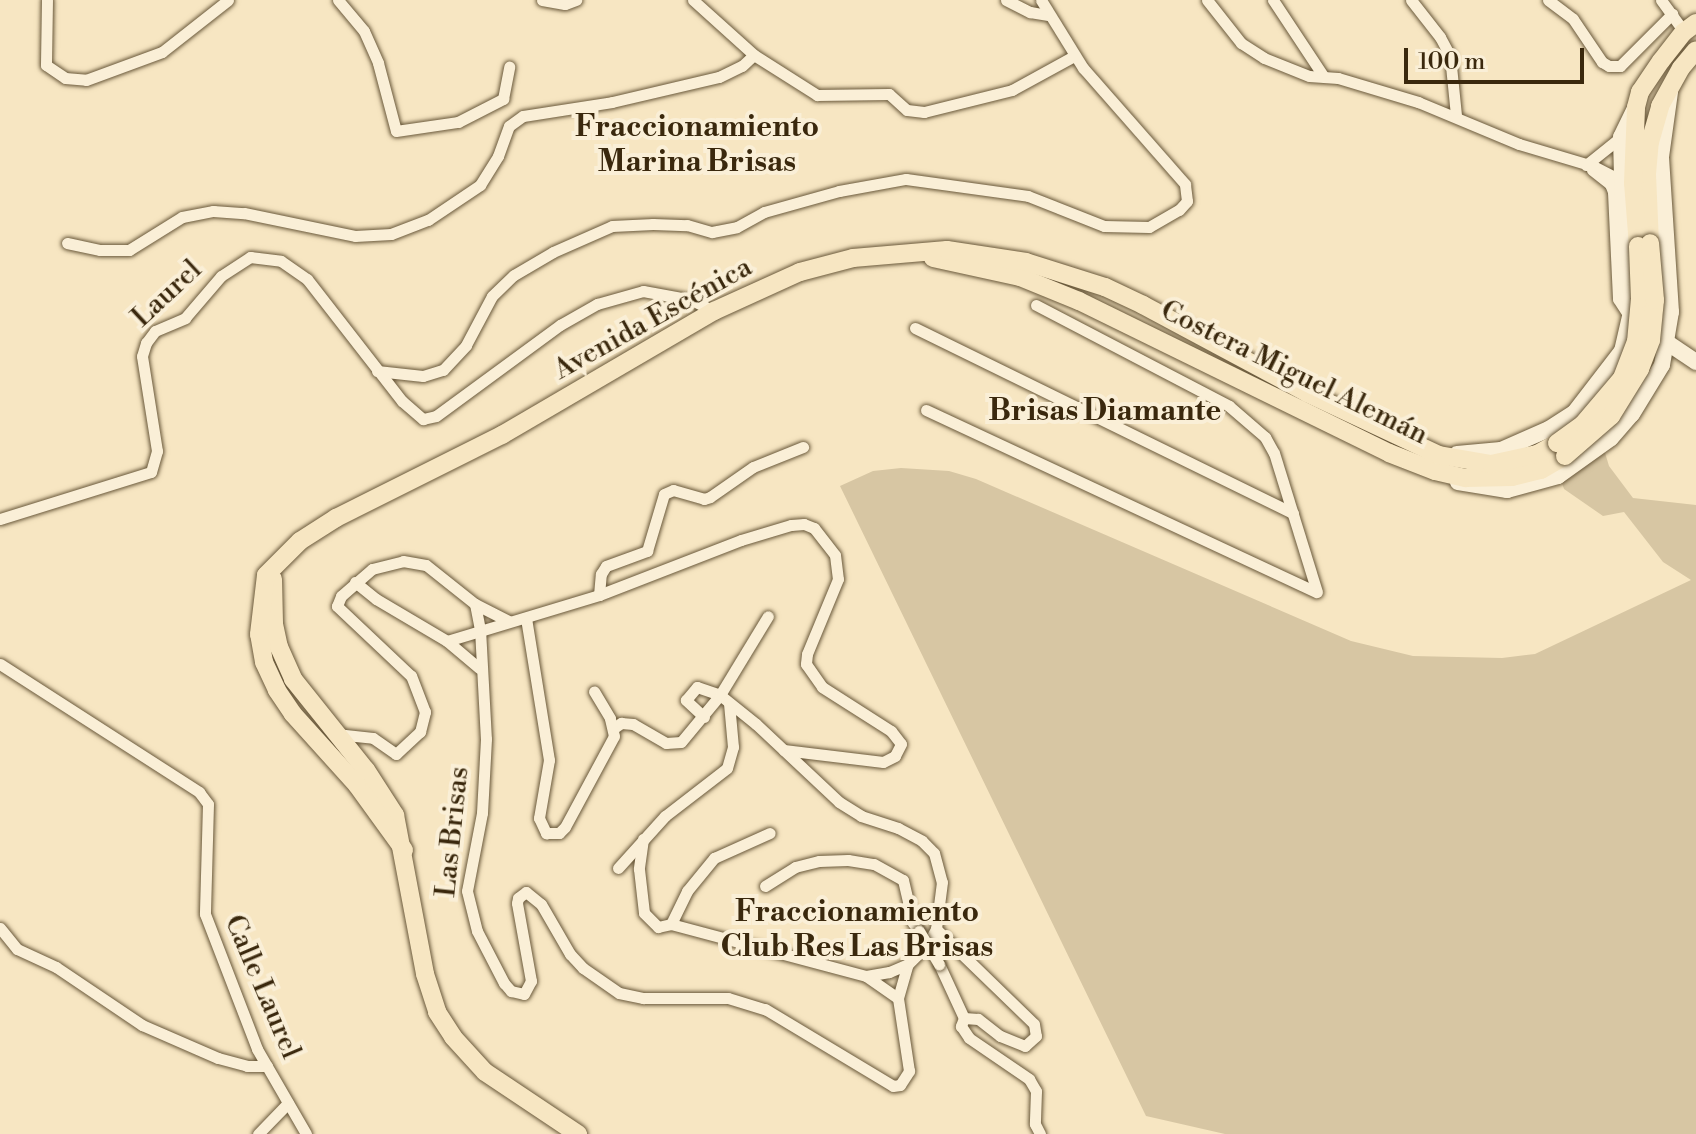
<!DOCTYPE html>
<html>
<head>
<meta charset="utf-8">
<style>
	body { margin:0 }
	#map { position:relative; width:1696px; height:1134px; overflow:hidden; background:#f7e6c2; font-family:"Libre Bodoni",serif }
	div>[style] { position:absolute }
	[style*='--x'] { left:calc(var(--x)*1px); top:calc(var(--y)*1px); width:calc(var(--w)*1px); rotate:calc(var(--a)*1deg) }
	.green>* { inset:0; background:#d7c6a3 }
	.roads { filter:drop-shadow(0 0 2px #69583a) drop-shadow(0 0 2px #69583a) }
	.street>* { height:11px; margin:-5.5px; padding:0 5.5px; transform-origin:5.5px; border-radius:5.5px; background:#faefd7 }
	.secondary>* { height:16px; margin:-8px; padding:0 8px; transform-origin:8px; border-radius:8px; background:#faefd7 }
	.primary>* { height:18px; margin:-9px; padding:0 9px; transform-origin:9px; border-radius:9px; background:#f7e6c2 }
	.bridges { filter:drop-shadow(0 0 2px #69583a) drop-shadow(0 0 2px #69583a) }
	.street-bridge>* { height:11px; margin:-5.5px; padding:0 5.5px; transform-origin:5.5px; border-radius:5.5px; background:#faefd7 }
	.primary-bridge>* { height:18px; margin:-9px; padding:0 9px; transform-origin:9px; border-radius:9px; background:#f7e6c2 }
	span { translate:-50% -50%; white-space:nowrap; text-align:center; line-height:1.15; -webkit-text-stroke:8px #faefd7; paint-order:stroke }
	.street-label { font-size:28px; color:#3a280d }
	.neighbourhood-label { font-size:30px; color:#3a280d; font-weight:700 }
	.scale { position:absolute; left:1404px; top:48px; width:180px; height:36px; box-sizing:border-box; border:4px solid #3a280d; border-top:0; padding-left:10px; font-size:24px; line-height:28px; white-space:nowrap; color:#3a280d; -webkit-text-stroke:6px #faefd7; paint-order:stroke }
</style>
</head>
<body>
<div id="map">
	<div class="green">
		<i style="clip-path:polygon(1600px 436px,1609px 466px,1633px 498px,1696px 505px,1696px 1134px,1225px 1134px,1146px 1116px,840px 486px,873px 471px,901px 468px,949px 471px,976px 479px,1351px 641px,1413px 656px,1502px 658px,1535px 654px,1691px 580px,1663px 562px,1624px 512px,1603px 516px,1564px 489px,1557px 468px)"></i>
	</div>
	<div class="roads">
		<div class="street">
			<i style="--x:47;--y:0;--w:65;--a:90.9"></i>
			<i style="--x:46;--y:65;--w:23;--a:34"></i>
			<i style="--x:65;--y:78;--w:21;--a:5"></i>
			<i style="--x:86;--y:80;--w:81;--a:-20.2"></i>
			<i style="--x:162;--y:52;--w:84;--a:-38.2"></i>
			<i style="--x:338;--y:0;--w:40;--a:50"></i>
			<i style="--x:364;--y:31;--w:35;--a:66"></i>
			<i style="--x:378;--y:63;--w:70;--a:75.2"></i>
			<i style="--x:396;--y:131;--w:63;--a:-8.3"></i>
			<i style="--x:458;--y:122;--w:51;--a:-27.1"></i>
			<i style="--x:503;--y:99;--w:33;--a:-79"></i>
			<i style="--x:542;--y:0;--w:23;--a:10"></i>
			<i style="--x:565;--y:4;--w:12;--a:-20"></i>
			<i style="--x:693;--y:0;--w:82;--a:42"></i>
			<i style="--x:754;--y:55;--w:75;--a:32.4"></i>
			<i style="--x:817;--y:95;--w:72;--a:-0.8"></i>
			<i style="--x:889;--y:94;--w:24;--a:42"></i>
			<i style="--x:907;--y:110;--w:17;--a:7"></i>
			<i style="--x:924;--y:112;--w:91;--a:-14"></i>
			<i style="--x:1012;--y:90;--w:71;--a:-28.7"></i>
			<i style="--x:1006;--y:0;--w:27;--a:27"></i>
			<i style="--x:1030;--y:12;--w:17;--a:10"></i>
			<i style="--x:1207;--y:0;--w:55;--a:51.7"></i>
			<i style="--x:1241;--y:43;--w:27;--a:33"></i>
			<i style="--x:1264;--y:58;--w:48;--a:21.8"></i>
			<i style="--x:1309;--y:76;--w:29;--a:4"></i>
			<i style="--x:1338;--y:78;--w:84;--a:16.7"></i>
			<i style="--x:1418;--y:102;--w:109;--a:22.6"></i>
			<i style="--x:1519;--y:144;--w:77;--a:16.6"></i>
			<i style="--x:1593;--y:166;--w:31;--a:27"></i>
			<i style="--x:1273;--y:0;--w:92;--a:56.5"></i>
			<i style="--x:1411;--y:0;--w:47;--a:51.9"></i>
			<i style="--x:1440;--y:37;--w:21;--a:62"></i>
			<i style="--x:1450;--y:56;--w:59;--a:84.2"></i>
			<i style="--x:1548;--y:0;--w:31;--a:37"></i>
			<i style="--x:1573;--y:19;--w:52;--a:56"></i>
			<i style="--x:1602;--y:62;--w:8;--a:30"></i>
			<i style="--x:1609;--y:66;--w:11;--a:0"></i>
			<i style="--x:1620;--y:66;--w:74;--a:-45"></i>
			<i style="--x:1661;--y:0;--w:39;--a:54"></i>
			<i style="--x:1586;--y:165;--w:45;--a:-38.7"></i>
			<i style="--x:1592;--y:170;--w:23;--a:38"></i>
			<i style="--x:1610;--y:184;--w:9;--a:69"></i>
			<i style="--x:1613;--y:192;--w:107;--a:87.3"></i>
			<i style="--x:1618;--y:299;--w:20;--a:57"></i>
			<i style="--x:67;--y:243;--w:34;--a:12"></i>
			<i style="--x:100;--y:250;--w:29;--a:0"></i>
			<i style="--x:129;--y:250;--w:62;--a:-31.9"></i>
			<i style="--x:182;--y:217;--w:32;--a:-11"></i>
			<i style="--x:213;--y:211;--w:31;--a:4"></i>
			<i style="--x:244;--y:213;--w:113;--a:11.7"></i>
			<i style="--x:355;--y:236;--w:36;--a:-3"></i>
			<i style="--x:391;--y:234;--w:40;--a:-21"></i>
			<i style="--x:428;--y:220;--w:63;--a:-33.9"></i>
			<i style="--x:480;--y:185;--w:34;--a:-58"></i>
			<i style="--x:498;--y:156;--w:32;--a:-70"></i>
			<i style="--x:509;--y:126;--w:17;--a:-36"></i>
			<i style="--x:523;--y:116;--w:90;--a:-8.9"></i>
			<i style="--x:612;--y:102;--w:110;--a:-13.2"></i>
			<i style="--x:719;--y:77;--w:25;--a:-26"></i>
			<i style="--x:742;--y:66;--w:16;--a:-43"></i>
			<i style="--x:1036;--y:305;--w:218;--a:27.6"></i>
			<i style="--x:1229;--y:406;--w:48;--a:40.7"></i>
			<i style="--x:1265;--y:437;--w:18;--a:61"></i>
			<i style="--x:1274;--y:453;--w:145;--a:72.8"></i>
			<i style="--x:915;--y:328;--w:421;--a:26.1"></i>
			<i style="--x:377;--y:371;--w:46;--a:6.2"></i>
			<i style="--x:423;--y:376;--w:21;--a:-17"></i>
			<i style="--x:443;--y:370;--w:34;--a:-47"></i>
			<i style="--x:466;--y:345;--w:55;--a:-62"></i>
			<i style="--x:492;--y:296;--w:30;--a:-44"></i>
			<i style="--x:514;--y:275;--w:45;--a:-30.5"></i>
			<i style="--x:553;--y:252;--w:64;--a:-23.8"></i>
			<i style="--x:612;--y:226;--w:41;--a:-2.8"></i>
			<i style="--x:653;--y:224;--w:34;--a:2"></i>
			<i style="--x:687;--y:225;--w:26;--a:16"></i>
			<i style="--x:712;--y:232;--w:25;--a:-11"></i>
			<i style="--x:737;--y:227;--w:31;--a:-29"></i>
			<i style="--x:764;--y:212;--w:78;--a:-15.6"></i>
			<i style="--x:839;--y:191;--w:68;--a:-10.2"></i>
			<i style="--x:906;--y:179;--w:123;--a:7.9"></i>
			<i style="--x:1028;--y:196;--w:82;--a:21.5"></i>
			<i style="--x:1104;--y:226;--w:45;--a:1.3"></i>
			<i style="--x:1149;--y:227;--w:34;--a:-30"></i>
			<i style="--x:1179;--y:210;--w:12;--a:-48"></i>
			<i style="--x:1187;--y:201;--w:17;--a:-97"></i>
			<i style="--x:1185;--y:184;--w:154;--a:-131.3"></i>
			<i style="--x:1083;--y:68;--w:80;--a:-121.7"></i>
			<i style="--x:926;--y:410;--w:431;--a:25"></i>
			<i style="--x:0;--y:519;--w:158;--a:-17.3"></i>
			<i style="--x:151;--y:472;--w:22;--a:-74"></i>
			<i style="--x:157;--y:451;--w:96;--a:-99"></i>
			<i style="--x:142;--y:356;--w:14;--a:-73"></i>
			<i style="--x:146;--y:343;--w:15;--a:-53"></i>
			<i style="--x:155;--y:331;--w:33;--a:-23"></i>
			<i style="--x:185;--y:318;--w:55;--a:-49.4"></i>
			<i style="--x:221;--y:276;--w:35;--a:-33"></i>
			<i style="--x:250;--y:257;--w:31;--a:7"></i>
			<i style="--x:281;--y:261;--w:32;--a:35"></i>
			<i style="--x:307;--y:279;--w:155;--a:52.1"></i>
			<i style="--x:402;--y:401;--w:28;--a:41"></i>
			<i style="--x:423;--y:419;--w:13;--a:-13"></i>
			<i style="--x:436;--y:416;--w:154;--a:-36.3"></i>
			<i style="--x:560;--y:325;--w:43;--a:-29.6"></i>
			<i style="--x:597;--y:304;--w:48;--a:-15.8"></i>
			<i style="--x:643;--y:291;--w:50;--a:10.4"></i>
			<i style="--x:692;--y:300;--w:25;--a:27"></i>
			<i style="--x:355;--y:582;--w:27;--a:39"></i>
			<i style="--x:376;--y:599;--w:82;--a:30.6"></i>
			<i style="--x:447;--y:641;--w:159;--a:-16.8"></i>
			<i style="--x:599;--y:595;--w:152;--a:-21.2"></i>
			<i style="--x:741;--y:540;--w:52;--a:-16.7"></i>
			<i style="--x:791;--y:525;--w:13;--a:-4"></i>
			<i style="--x:804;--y:524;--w:11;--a:22"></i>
			<i style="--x:814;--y:528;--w:34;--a:52"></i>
			<i style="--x:835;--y:555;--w:24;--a:83"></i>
			<i style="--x:838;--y:579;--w:81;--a:112.5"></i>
			<i style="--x:807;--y:654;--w:10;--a:96"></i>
			<i style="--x:806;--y:664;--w:28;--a:55"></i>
			<i style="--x:822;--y:687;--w:82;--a:32.5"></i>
			<i style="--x:891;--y:731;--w:16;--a:52"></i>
			<i style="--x:901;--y:744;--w:13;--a:117"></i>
			<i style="--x:895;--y:756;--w:13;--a:153"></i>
			<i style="--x:883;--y:762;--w:100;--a:-173.1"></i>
			<i style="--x:599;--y:595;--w:21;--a:-85"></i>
			<i style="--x:601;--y:574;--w:9;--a:-58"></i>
			<i style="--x:606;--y:566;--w:44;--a:-20.1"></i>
			<i style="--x:647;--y:551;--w:59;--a:-73.4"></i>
			<i style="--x:664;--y:494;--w:10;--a:-24"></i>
			<i style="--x:673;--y:490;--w:32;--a:16"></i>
			<i style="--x:704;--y:499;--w:6;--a:-18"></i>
			<i style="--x:710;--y:497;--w:52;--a:-34.9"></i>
			<i style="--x:753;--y:467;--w:54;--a:-21.8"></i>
			<i style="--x:475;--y:604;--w:38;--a:27"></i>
			<i style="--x:526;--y:618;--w:144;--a:80.8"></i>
			<i style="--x:549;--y:760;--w:59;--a:99.8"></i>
			<i style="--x:539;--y:818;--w:17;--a:65"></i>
			<i style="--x:546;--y:833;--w:13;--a:0"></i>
			<i style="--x:559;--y:833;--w:8;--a:-45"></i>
			<i style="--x:565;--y:827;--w:103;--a:-61.7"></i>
			<i style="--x:614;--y:736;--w:18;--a:-103"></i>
			<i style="--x:610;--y:718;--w:31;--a:-121"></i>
			<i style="--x:447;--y:641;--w:42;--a:40.2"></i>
			<i style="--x:0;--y:664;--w:237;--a:32.7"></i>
			<i style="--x:199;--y:792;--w:15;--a:53"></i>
			<i style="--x:208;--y:804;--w:110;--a:91.6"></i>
			<i style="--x:205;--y:914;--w:145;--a:68.9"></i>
			<i style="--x:257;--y:1049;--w:98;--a:60"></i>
			<i style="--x:704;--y:717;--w:25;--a:-137"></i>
			<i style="--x:686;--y:700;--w:17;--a:-50"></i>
			<i style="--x:697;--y:687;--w:24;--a:19"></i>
			<i style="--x:720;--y:695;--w:46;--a:38.9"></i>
			<i style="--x:756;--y:724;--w:114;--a:43.2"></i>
			<i style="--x:839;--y:802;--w:26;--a:32"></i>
			<i style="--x:861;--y:816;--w:39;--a:18"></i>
			<i style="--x:898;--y:828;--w:27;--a:28"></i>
			<i style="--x:922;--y:841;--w:17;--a:45"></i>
			<i style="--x:934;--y:853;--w:30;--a:75"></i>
			<i style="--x:942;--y:882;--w:47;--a:97.3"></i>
			<i style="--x:936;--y:929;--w:18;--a:119"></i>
			<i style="--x:927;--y:945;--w:27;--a:135"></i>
			<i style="--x:908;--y:964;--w:21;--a:157"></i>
			<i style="--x:889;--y:972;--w:23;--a:170"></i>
			<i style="--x:866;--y:976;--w:202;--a:-165.1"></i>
			<i style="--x:671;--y:924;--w:37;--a:-64"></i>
			<i style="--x:687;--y:891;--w:43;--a:-50.7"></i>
			<i style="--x:714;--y:858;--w:61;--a:-24.1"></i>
			<i style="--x:614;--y:728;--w:9;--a:-36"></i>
			<i style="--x:621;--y:723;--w:12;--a:5"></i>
			<i style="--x:633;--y:724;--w:38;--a:30"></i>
			<i style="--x:666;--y:743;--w:15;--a:-4"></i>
			<i style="--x:681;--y:742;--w:61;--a:-50.3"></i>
			<i style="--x:720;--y:695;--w:92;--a:-58.7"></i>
			<i style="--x:336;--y:734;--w:37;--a:6"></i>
			<i style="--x:373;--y:738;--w:28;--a:35"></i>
			<i style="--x:396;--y:754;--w:33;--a:-43"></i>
			<i style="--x:420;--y:732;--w:21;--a:-76"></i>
			<i style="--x:425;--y:712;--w:39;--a:-111"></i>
			<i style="--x:411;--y:676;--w:102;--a:-136.6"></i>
			<i style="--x:337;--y:606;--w:11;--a:-68"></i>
			<i style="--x:341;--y:596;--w:41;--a:-41.1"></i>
			<i style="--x:372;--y:569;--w:32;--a:-14"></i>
			<i style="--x:403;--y:561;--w:23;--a:10"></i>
			<i style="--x:426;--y:565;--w:63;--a:38.5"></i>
			<i style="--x:475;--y:604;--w:25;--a:79"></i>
			<i style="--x:480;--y:629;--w:110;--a:86.9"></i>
			<i style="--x:486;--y:739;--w:74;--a:93.1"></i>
			<i style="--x:482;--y:813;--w:79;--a:100.9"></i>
			<i style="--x:467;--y:891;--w:41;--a:76"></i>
			<i style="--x:477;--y:931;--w:59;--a:62.6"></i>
			<i style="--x:504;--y:983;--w:11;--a:49"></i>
			<i style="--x:511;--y:991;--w:13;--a:13"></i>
			<i style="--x:524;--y:994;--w:15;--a:-62"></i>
			<i style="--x:531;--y:981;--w:79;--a:-100.2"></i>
			<i style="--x:517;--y:903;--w:5;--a:-79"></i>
			<i style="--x:518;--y:898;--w:10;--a:-37"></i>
			<i style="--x:526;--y:892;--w:19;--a:39"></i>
			<i style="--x:541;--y:904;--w:58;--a:59.9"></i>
			<i style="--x:570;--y:954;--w:19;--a:47"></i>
			<i style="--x:583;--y:968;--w:44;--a:34.8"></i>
			<i style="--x:619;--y:993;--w:25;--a:12"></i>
			<i style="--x:643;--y:998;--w:85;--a:0"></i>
			<i style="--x:728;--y:998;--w:39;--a:17"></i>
			<i style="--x:765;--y:1009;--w:149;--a:31"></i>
			<i style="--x:893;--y:1086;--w:7;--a:-8"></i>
			<i style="--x:900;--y:1085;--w:17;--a:-57"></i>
			<i style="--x:909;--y:1071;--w:74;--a:-98.6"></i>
			<i style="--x:898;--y:998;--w:35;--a:-74"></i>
			<i style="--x:643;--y:839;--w:30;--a:98"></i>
			<i style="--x:639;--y:869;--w:44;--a:83.5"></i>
			<i style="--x:644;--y:913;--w:20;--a:45"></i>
			<i style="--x:658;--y:927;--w:13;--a:-13"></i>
			<i style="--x:618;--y:868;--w:70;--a:-47.9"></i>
			<i style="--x:665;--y:816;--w:78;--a:-37.7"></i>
			<i style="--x:727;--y:768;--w:22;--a:-74"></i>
			<i style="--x:733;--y:747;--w:44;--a:-95.2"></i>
			<i style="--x:765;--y:886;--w:36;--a:-32"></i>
			<i style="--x:795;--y:867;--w:25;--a:-14"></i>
			<i style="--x:819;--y:861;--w:29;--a:-2"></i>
			<i style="--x:848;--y:860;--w:26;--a:9"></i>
			<i style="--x:874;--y:864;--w:33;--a:29"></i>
			<i style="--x:903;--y:880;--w:44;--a:76.9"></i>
			<i style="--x:913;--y:923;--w:10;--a:53"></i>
			<i style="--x:0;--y:928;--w:27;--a:51"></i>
			<i style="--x:17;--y:949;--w:43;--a:24.8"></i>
			<i style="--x:56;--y:967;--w:104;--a:34"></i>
			<i style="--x:142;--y:1025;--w:83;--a:23.5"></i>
			<i style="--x:218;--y:1058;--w:30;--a:15"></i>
			<i style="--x:247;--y:1066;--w:20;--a:0"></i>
			<i style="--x:936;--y:929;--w:136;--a:44.1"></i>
			<i style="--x:1034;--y:1024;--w:12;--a:81"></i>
			<i style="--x:1036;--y:1036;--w:15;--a:138"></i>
			<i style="--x:1025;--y:1046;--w:27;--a:-158"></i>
			<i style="--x:1000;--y:1036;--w:28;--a:-142"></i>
			<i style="--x:978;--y:1019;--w:14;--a:-176"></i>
			<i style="--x:964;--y:1018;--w:9;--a:111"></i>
			<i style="--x:961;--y:1026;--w:14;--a:56"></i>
			<i style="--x:969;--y:1038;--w:73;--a:34.3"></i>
			<i style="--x:1029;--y:1079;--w:14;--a:60"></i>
			<i style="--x:1036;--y:1091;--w:33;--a:92"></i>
			<i style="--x:1035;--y:1124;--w:11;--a:63"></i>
			<i style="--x:939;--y:964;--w:60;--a:65.2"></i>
			<i style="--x:866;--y:976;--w:39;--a:35"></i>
			<i style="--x:258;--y:1134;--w:43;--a:-45.9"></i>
		</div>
		<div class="secondary">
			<i style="--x:1662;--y:339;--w:41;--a:34.1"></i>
			<i style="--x:1457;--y:454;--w:44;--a:-5.2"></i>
			<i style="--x:1501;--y:450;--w:52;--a:-23.6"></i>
			<i style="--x:1549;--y:429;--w:31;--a:-33"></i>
			<i style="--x:1575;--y:412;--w:77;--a:-52.4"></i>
			<i style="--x:1622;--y:351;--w:39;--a:-77"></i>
			<i style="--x:1631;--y:313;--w:54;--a:-97.4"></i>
			<i style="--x:1624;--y:259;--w:122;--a:-91.4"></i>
			<i style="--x:1621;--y:137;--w:32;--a:-64"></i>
			<i style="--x:1458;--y:482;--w:50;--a:9.3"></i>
			<i style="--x:1507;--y:490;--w:53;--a:-15.4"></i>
			<i style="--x:1558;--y:476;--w:65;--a:-35.6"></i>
			<i style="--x:1611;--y:438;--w:32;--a:-49"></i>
			<i style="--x:1632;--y:414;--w:57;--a:-58.5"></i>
			<i style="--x:1662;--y:365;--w:54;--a:-80.4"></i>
			<i style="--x:1671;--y:312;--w:155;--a:-93.7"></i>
			<i style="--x:1661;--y:157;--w:66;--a:-82.1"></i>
		</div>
		<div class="primary">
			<i style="--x:1650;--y:243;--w:69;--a:-92.5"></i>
			<i style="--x:1647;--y:174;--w:32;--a:-85"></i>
			<i style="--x:1650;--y:142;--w:37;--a:-74"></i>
			<i style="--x:1660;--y:106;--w:43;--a:-61.1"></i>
			<i style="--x:1681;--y:68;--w:23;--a:-50"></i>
			<i style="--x:1638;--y:246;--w:63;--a:-94.5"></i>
			<i style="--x:1633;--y:183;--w:76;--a:-87.7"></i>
			<i style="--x:1636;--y:107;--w:16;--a:-75"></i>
			<i style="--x:1640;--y:92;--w:37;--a:-56"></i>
			<i style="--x:1661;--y:61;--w:37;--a:-52"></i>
			<i style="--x:1684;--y:32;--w:15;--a:-37"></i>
			<i style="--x:933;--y:258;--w:89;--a:12.3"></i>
			<i style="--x:1020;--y:277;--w:64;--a:22.1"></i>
			<i style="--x:1079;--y:301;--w:345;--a:26.1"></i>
			<i style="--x:1389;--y:453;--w:49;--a:21.4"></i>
			<i style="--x:1435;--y:471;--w:32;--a:13"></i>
			<i style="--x:1466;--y:478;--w:46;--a:-1.2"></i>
			<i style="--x:1512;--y:477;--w:30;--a:-14"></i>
			<i style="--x:1541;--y:470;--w:28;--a:-30"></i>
			<i style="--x:273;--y:579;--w:45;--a:88.7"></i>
			<i style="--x:274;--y:624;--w:24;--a:78"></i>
			<i style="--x:279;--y:647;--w:35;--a:66"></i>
			<i style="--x:293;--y:679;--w:117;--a:51.3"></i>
			<i style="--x:366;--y:770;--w:54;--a:57.2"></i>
			<i style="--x:395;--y:815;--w:162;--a:79.3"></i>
			<i style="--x:425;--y:974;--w:40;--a:72"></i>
			<i style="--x:437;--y:1012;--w:30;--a:57"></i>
			<i style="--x:453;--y:1037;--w:47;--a:47.6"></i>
			<i style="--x:485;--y:1072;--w:112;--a:33.7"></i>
			<i style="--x:404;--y:850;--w:80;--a:-125.9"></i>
			<i style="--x:357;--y:785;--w:96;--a:-132"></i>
			<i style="--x:293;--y:714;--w:29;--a:-124"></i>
			<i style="--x:277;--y:690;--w:31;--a:-115"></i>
			<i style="--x:264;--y:662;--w:28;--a:-100"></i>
			<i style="--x:259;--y:634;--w:59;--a:-83.2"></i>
			<i style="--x:266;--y:575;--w:48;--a:-45"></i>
			<i style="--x:300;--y:541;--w:43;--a:-32.6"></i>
			<i style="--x:336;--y:518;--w:186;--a:-26.6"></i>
			<i style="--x:502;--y:435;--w:246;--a:-30.3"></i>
			<i style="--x:714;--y:311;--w:94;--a:-24.4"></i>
			<i style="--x:800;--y:272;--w:55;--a:-14.8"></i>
			<i style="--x:853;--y:258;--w:94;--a:-4.9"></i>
			<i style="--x:947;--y:250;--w:80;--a:8.6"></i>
			<i style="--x:1026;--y:262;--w:83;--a:17.6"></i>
			<i style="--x:1105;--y:287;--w:42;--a:25.3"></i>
			<i style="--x:1143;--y:305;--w:186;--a:28.2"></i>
			<i style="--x:1307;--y:393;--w:146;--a:25.2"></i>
			<i style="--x:1439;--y:455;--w:53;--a:9.8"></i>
			<i style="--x:1491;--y:464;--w:47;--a:-12.3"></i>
			<i style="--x:1537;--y:454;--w:23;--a:-29"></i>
		</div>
	</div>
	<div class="bridges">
		<div class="street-bridge">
			<i style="--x:919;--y:931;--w:39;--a:59"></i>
		</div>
		<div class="primary-bridge">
			<i style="--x:1557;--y:443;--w:32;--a:-36"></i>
			<i style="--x:1583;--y:424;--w:60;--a:-49.7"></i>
			<i style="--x:1622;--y:378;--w:39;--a:-69"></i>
			<i style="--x:1636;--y:342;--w:43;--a:-84.7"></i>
			<i style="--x:1640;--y:299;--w:53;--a:-92.2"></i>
			<i style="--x:1565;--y:456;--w:61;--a:-41"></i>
			<i style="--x:1611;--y:416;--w:55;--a:-58.3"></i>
			<i style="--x:1640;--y:369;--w:31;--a:-69"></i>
			<i style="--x:1651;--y:340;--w:40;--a:-84.3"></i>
			<i style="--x:1655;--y:300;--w:57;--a:-95"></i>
		</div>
	</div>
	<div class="street-label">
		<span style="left:167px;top:294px;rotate:-43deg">Laurel</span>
		<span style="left:653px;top:319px;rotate:-29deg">Avenida Escénica</span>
		<span style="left:1294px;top:373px;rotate:26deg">Costera Miguel Alemán</span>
		<span style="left:453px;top:832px;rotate:-84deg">Las Brisas</span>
		<span style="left:262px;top:987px;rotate:67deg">Calle Laurel</span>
	</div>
	<div class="neighbourhood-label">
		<span style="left:697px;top:144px">Fraccionamiento<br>Marina Brisas</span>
		<span style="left:1105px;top:411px">Brisas Diamante</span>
		<span style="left:857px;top:929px">Fraccionamiento<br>Club Res Las Brisas</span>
	</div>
	<div class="scale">100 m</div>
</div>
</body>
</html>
